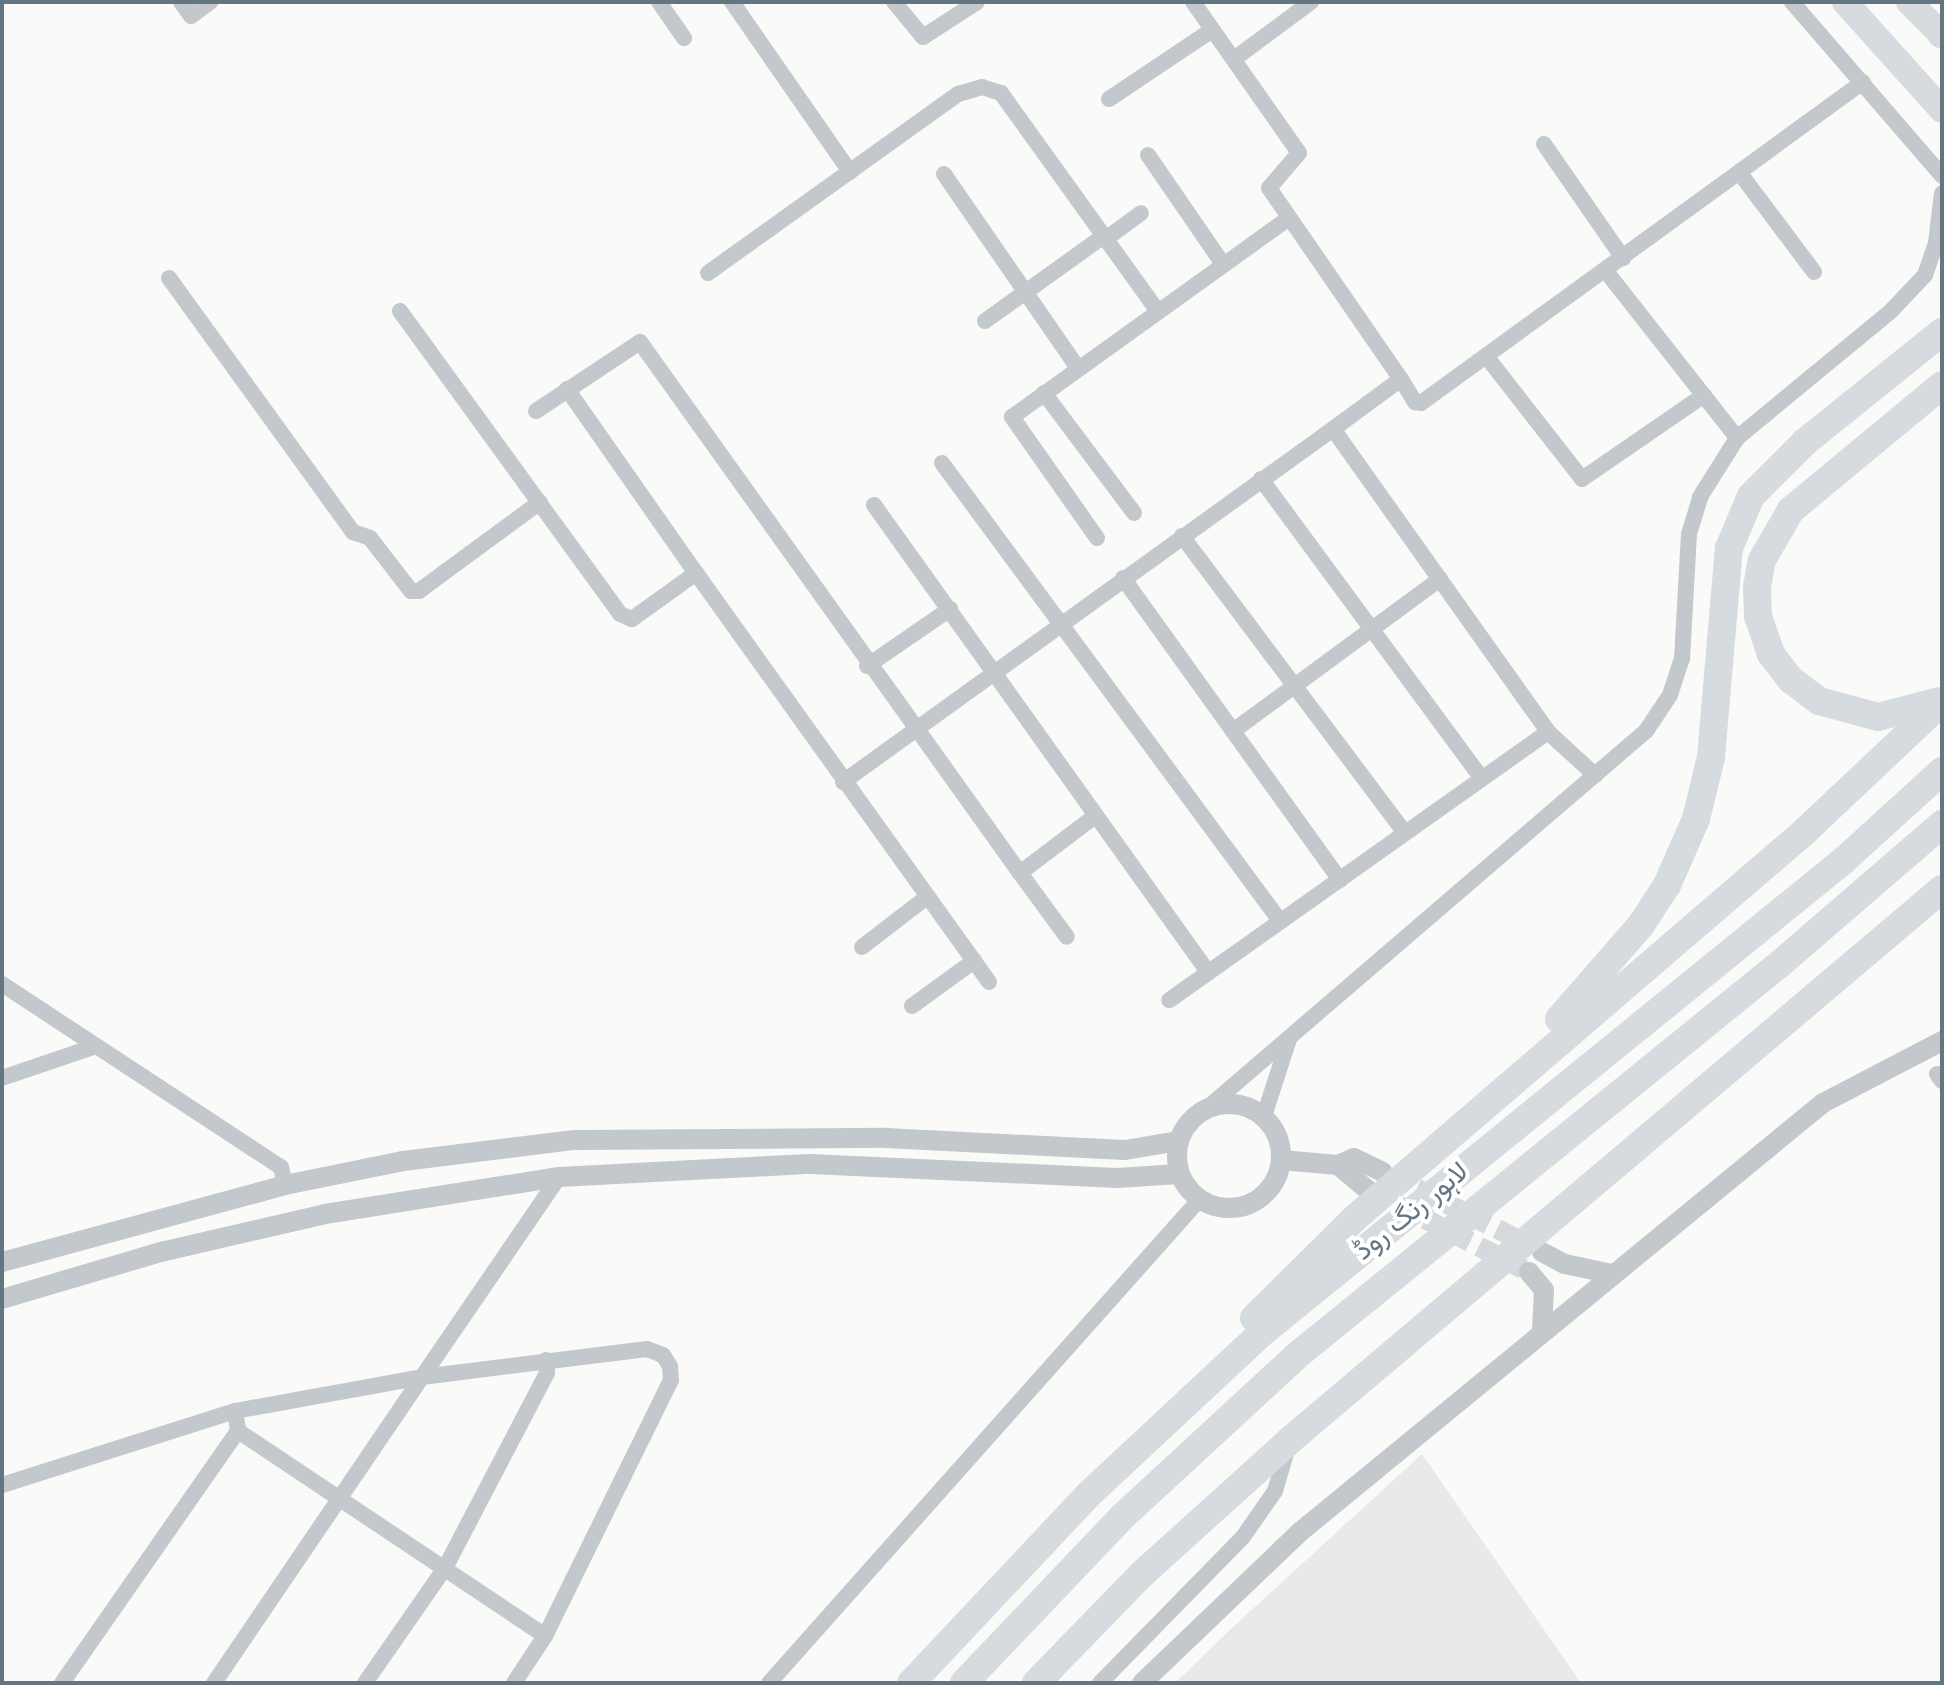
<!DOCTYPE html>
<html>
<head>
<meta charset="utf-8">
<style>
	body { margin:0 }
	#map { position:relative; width:1944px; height:1685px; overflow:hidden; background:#fafaf8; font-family:"DM Sans",Vazirmatn,sans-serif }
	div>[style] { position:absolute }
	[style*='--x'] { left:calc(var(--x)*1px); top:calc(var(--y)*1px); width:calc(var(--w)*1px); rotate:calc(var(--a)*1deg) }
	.built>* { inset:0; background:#e8e9e9 }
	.tertiary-tunnel>* { height:20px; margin-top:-10px; transform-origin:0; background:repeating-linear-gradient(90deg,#d5d9db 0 20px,transparent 0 30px) }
	.minor>* { height:16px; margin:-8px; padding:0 8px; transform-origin:8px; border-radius:8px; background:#c3c8cc }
	.tertiary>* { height:20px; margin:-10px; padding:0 10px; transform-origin:10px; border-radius:10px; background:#c3c8cc }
	.tertiary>.ring { margin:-10px; padding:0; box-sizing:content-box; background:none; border:20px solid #c3c8cc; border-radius:50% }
	.trunk>* { height:26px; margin:-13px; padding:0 13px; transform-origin:13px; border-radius:13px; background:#d6dbdf }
	.motorway>* { height:28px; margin:-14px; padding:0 14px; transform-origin:14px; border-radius:14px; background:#d6dbdf }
	span { translate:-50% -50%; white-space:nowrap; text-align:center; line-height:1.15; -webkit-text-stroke:8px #fff; paint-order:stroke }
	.street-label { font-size:28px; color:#657683 }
	.frame { position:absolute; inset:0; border:4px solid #657683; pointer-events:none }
</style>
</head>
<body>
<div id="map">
	<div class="built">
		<i style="clip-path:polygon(1422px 1454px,1581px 1683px,1175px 1683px,1233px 1627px)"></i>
	</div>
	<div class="tertiary-tunnel">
		<i style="--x:1390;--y:1175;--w:160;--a:26.7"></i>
		<i style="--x:1372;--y:1192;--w:176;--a:27"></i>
	</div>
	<div class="minor">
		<i style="--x:181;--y:2;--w:17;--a:54"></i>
		<i style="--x:191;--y:16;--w:24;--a:-36"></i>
		<i style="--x:659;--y:2;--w:44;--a:55.2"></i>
		<i style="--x:732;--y:2;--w:207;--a:55.2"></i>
		<i style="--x:894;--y:2;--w:45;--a:50.4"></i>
		<i style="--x:923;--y:37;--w:64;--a:-32.9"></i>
		<i style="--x:1193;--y:2;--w:184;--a:54.9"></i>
		<i style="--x:1299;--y:153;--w:46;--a:130.6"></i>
		<i style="--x:1269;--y:188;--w:232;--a:55.4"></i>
		<i style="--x:1792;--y:2;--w:230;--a:49.2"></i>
		<i style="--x:1234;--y:59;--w:96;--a:-36.5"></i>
		<i style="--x:1109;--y:99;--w:124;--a:-33.8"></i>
		<i style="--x:1544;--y:144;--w:139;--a:55.3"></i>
		<i style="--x:1148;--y:155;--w:132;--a:55.5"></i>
		<i style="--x:1739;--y:172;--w:125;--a:53.1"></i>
		<i style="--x:944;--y:174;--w:236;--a:55.4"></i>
		<i style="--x:1107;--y:238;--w:42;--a:-36.3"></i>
		<i style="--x:1605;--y:270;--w:214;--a:51.8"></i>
		<i style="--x:708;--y:273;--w:307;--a:-35.6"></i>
		<i style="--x:958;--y:94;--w:25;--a:-16"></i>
		<i style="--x:982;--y:87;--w:20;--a:18"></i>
		<i style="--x:1001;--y:93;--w:267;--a:54.3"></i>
		<i style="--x:169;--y:278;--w:314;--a:54.1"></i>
		<i style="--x:353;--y:532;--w:18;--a:19"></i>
		<i style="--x:370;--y:538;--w:67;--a:52.3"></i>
		<i style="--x:411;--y:591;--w:8;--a:0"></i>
		<i style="--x:419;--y:591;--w:150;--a:-36.3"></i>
		<i style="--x:400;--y:311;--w:374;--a:54"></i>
		<i style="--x:620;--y:614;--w:13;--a:23"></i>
		<i style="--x:632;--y:619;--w:79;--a:-35.7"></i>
		<i style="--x:696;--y:573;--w:503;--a:54.38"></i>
		<i style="--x:985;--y:321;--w:148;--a:-35.6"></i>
		<i style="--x:1486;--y:356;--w:156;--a:52"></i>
		<i style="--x:1582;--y:479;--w:148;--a:-34.5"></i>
		<i style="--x:567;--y:389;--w:225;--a:55"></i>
		<i style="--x:1044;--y:393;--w:150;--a:53.1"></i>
		<i style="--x:536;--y:411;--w:125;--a:-33.6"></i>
		<i style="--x:640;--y:342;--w:653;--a:54.41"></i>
		<i style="--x:1020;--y:873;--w:94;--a:-37.2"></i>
		<i style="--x:1333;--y:429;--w:84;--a:-36.3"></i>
		<i style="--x:1401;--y:379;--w:27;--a:59"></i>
		<i style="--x:1415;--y:402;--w:6;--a:9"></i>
		<i style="--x:1421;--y:403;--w:546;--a:-35.99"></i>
		<i style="--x:942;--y:463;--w:569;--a:53.57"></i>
		<i style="--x:1261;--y:479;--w:370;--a:53.6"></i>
		<i style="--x:874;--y:505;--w:574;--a:54.43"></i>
		<i style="--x:1182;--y:536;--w:371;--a:53.1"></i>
		<i style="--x:1097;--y:538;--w:148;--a:-125.1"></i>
		<i style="--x:1012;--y:417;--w:341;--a:-35.7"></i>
		<i style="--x:1123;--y:578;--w:372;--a:54.3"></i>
		<i style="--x:867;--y:666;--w:101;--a:-34.5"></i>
		<i style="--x:1233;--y:731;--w:257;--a:-36.3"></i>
		<i style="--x:1548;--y:732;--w:64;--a:42.5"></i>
		<i style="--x:843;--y:782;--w:604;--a:-35.77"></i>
		<i style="--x:1333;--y:429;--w:372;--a:54.6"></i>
		<i style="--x:1548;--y:732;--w:464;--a:144.7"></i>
		<i style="--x:1020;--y:873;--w:79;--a:53.7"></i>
		<i style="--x:862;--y:947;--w:82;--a:-37.6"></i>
		<i style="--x:2;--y:984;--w:334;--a:33.3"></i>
		<i style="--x:281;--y:1167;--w:18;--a:77"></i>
		<i style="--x:912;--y:1006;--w:77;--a:-36"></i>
		<i style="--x:1937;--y:1074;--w:9;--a:54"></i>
		<i style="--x:2;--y:1078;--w:99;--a:-18.8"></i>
		<i style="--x:1206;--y:1109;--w:580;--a:-40.67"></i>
		<i style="--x:1646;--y:731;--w:43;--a:-56.3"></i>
		<i style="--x:1670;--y:695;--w:38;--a:-72"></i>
		<i style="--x:1682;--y:659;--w:125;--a:-86.8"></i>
		<i style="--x:1689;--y:534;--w:39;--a:-73"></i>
		<i style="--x:1700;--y:497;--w:70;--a:-57.9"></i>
		<i style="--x:1737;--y:438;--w:198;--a:-39.5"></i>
		<i style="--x:1890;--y:312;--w:51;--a:-46.6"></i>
		<i style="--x:1925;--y:275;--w:34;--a:-71"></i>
		<i style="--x:1936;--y:243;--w:50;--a:-83.2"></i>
		<i style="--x:1264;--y:1116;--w:81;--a:-72"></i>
		<i style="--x:235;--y:1411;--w:20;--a:81"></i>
		<i style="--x:238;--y:1431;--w:369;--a:33.7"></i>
		<i style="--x:2;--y:1485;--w:244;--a:-17.6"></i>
		<i style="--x:235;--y:1411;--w:190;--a:-10.3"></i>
		<i style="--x:422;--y:1377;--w:242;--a:-55.6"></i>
		<i style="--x:62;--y:1683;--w:307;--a:-55.1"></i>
		<i style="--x:214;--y:1683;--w:370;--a:-55.8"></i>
		<i style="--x:422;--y:1377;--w:227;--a:-7.1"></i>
		<i style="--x:647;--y:1349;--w:17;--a:21"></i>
		<i style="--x:663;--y:1355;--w:13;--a:58"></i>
		<i style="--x:670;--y:1366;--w:14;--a:86"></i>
		<i style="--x:671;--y:1380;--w:285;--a:116.2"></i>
		<i style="--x:545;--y:1636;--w:56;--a:123.4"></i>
		<i style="--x:365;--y:1683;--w:140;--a:-55.2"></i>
		<i style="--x:445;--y:1568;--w:220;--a:-62.4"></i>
		<i style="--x:547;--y:1373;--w:13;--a:-94"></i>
		<i style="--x:769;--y:1683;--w:647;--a:-48.32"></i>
		<i style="--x:1100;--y:1683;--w:204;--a:-45.6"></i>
		<i style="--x:1243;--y:1537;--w:56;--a:-55.2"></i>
		<i style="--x:1275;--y:1491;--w:50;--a:-73.7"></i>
	</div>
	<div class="tertiary">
		<i class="ring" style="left:1177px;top:1104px;width:84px;height:84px"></i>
		<i style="--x:1281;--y:1160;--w:57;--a:5"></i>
		<i style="--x:1338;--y:1165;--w:17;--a:-24"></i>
		<i style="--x:1354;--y:1158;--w:32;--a:26"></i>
		<i style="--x:1338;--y:1165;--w:39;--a:40"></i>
		<i style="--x:1542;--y:1252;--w:26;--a:28"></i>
		<i style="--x:1565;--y:1264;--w:48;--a:12"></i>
		<i style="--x:2;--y:1262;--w:293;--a:-15.2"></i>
		<i style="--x:285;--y:1185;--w:120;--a:-11.5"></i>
		<i style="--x:403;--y:1161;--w:173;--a:-7"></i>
		<i style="--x:575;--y:1140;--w:311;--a:-0.4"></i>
		<i style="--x:886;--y:1138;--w:239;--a:2.9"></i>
		<i style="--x:1125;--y:1150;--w:55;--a:-9.5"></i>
		<i style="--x:1529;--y:1272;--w:23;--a:50"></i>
		<i style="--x:1544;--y:1290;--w:40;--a:92.9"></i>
		<i style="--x:2;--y:1299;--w:166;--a:-16.5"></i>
		<i style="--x:161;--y:1252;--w:168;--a:-13"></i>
		<i style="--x:325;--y:1214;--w:237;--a:-9"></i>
		<i style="--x:559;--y:1177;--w:251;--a:-3"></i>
		<i style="--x:810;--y:1164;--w:307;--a:2.6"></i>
		<i style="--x:1117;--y:1178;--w:62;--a:-3.7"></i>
		<i style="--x:1142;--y:1683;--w:219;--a:-43.7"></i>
		<i style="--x:1300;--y:1532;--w:676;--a:-39.36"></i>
		<i style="--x:1823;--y:1103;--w:134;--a:-27.5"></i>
	</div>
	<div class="trunk">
		<i style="--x:1845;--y:2;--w:145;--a:48.1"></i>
		<i style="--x:1909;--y:2;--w:47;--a:45"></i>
	</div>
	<div class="motorway">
		<i style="--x:1941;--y:34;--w:1;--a:0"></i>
		<i style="--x:1939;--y:701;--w:63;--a:165.3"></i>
		<i style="--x:1878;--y:717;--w:61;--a:-164.8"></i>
		<i style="--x:1819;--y:701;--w:35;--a:-143"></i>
		<i style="--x:1791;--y:680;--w:33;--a:-128"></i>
		<i style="--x:1771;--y:654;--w:40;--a:-108.9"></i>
		<i style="--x:1758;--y:616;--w:29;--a:-92"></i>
		<i style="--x:1757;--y:587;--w:27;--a:-80"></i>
		<i style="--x:1762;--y:560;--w:58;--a:-59.9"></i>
		<i style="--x:1791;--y:510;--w:196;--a:-39.6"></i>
		<i style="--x:1559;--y:1019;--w:125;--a:-48.9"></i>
		<i style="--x:1641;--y:925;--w:48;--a:-57"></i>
		<i style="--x:1667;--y:885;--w:72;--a:-66.3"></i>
		<i style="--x:1696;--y:819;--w:64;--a:-76.4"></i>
		<i style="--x:1711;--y:757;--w:210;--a:-85.1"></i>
		<i style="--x:1729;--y:548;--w:56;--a:-67.1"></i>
		<i style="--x:1751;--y:496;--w:76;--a:-45"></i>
		<i style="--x:1805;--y:442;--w:176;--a:-38.8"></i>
		<i style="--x:1254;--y:1318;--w:142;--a:-44.7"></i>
		<i style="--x:1355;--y:1218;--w:591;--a:-40.67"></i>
		<i style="--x:1803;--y:833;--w:191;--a:-43.3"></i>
		<i style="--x:911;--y:1683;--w:258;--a:-46.7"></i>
		<i style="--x:1088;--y:1495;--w:239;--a:-43"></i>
		<i style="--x:1263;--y:1332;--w:747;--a:-39.08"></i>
		<i style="--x:1843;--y:861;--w:134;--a:-42.3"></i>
		<i style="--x:964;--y:1683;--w:229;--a:-46.4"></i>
		<i style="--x:1122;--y:1517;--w:242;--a:-42.7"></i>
		<i style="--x:1300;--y:1353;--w:619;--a:-39.04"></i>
		<i style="--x:1781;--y:963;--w:213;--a:-40.8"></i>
		<i style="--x:1036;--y:1683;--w:152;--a:-45.8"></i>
		<i style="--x:1142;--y:1574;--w:198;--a:-42.1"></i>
		<i style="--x:1289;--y:1441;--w:855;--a:-40.21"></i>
	</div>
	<div class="street-label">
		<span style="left:1411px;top:1211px;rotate:-39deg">لاہور رنگ روڈ</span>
	</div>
	<div class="frame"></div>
</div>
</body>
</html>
